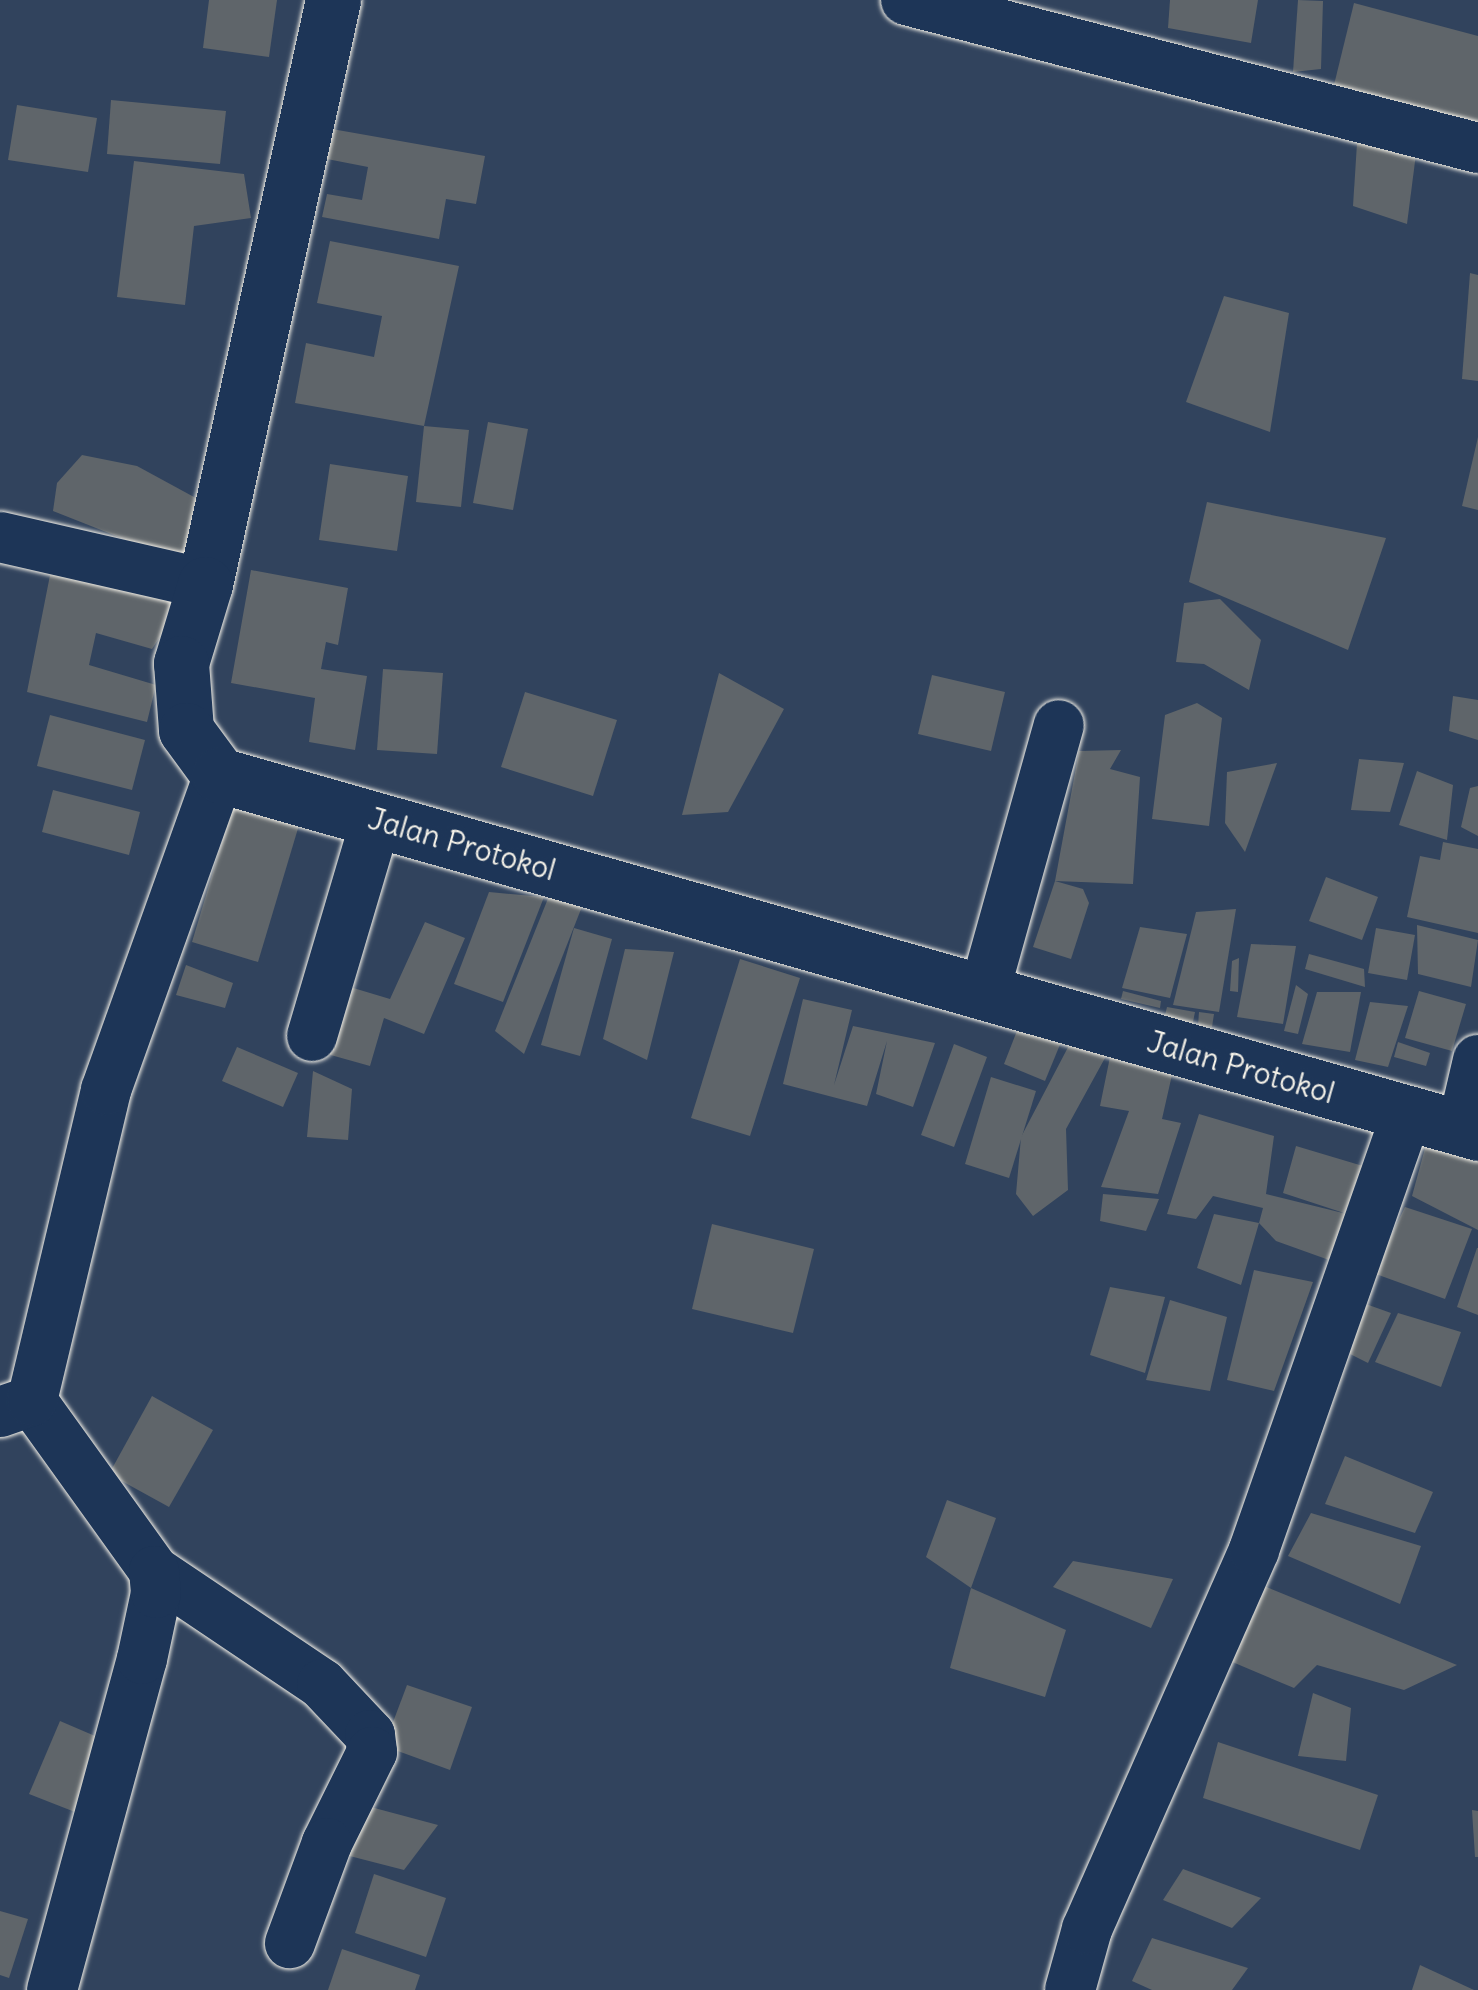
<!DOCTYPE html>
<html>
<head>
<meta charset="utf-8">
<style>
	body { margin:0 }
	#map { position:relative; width:1478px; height:1990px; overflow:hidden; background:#31435d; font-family:Delius,sans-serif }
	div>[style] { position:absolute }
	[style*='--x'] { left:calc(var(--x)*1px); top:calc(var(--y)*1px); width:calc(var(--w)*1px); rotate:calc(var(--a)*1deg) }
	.building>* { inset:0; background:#5f656a }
	.roads { filter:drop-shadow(0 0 2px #f4f1e8) drop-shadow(0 0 2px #f4f1e8) }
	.street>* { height:50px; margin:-25px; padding:0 25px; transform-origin:25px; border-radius:25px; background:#1d3557 }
	.secondary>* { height:55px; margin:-27.5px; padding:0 27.5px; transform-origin:27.5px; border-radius:27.5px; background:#1d3557 }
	span { translate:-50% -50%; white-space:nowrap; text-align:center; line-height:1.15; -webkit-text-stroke:10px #1d3557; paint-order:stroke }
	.street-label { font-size:30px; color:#f4f1e8 }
</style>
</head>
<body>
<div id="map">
	<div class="building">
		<i style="clip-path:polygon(209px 0,277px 0,269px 57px,203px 48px)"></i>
		<i style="clip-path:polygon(1170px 0,1258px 0,1251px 43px,1168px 28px)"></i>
		<i style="clip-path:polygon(1298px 0,1323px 1px,1321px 69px,1293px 72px)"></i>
		<i style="clip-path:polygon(1354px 3px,1478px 36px,1478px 127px,1333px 89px)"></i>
		<i style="clip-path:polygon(111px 100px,226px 111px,220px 164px,107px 154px)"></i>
		<i style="clip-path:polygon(17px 105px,97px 118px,88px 172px,8px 160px)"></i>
		<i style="clip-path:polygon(1358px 128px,1417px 146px,1407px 224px,1353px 206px)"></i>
		<i style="clip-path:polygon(332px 129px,485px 156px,476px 204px,446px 199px,439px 239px,322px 217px,327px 194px,362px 200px,368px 167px,327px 159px)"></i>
		<i style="clip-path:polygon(134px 161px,244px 174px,251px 218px,194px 226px,185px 305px,117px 297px)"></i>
		<i style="clip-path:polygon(330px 241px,459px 266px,424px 426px,295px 403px,306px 343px,374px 357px,382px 316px,317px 303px)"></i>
		<i style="clip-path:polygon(1470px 273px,1478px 275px,1478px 381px,1462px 379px)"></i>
		<i style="clip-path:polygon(1224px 296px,1289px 313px,1270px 432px,1186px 402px)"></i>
		<i style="clip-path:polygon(488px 422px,528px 429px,513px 510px,473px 503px)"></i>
		<i style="clip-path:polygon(424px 426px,469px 430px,461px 507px,416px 502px)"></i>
		<i style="clip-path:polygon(1478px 437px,1478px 510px,1462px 506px)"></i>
		<i style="clip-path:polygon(82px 455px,137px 466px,205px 503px,182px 562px,53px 511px,57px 483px)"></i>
		<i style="clip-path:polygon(330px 464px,408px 476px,397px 551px,319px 540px)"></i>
		<i style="clip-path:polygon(1207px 502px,1386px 538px,1348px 650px,1189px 582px)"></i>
		<i style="clip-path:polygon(52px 565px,189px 593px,152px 649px,96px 633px,89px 665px,156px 685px,147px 722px,27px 692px)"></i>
		<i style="clip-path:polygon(251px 570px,348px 588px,338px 645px,326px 642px,321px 669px,367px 676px,355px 750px,309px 742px,315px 698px,231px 683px)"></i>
		<i style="clip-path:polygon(1220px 599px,1261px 640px,1249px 690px,1204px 664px,1176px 662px,1184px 603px)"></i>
		<i style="clip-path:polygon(383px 669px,443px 673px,437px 754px,377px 750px)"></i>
		<i style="clip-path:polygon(719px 673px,784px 709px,728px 812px,682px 815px)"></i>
		<i style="clip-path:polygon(932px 675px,1005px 692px,991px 751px,918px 734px)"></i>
		<i style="clip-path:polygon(525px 692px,617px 720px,593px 796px,501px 767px)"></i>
		<i style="clip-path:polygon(1453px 696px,1478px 700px,1478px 740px,1449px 731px)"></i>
		<i style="clip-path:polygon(1197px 703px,1222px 718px,1209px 826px,1152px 819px,1165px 715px)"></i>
		<i style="clip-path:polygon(50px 715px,145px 740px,132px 790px,37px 766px)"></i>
		<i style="clip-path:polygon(1121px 750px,1110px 769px,1140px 777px,1133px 884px,1055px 881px,1079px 751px)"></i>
		<i style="clip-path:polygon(1359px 759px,1404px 763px,1390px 812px,1351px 810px)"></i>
		<i style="clip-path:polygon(1277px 763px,1245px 852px,1225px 823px,1227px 772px)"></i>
		<i style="clip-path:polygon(1417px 771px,1453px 785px,1447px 840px,1399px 825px)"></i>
		<i style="clip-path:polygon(1478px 786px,1478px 836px,1461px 827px,1470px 788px)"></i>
		<i style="clip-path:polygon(53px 790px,140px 812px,129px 855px,42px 832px)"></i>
		<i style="clip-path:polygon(236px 795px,302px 815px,258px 962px,192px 942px)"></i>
		<i style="clip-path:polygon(1443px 842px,1478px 849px,1478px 933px,1407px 917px,1420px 856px,1440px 860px)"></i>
		<i style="clip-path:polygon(1326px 877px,1378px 897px,1362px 940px,1309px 921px)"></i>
		<i style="clip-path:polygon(1055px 881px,1083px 889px,1089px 903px,1071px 959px,1033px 947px)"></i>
		<i style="clip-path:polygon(553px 886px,585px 899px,524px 1054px,495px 1031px)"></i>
		<i style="clip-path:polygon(489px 892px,544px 897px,503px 1002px,454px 984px)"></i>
		<i style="clip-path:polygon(1236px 909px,1219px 1012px,1173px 1005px,1196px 912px)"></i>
		<i style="clip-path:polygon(425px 922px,465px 938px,424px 1034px,384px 1018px,370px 1066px,320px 1052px,340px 984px,390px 999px)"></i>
		<i style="clip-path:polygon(1417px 925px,1478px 940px,1471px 987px,1418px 974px)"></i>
		<i style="clip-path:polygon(1140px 927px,1187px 934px,1170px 998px,1122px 988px)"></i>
		<i style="clip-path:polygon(574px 928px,612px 939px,580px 1056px,541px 1045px)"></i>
		<i style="clip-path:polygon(1376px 928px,1415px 935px,1407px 980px,1368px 973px)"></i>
		<i style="clip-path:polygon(1251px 944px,1296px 946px,1283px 1024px,1237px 1017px)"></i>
		<i style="clip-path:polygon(625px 949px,674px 952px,647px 1060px,603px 1039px)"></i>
		<i style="clip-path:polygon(1309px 954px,1364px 969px,1365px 987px,1305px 969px)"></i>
		<i style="clip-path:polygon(1239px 958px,1238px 992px,1230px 991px,1232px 961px)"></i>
		<i style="clip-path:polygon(740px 959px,800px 978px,750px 1136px,691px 1118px)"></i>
		<i style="clip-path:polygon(186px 965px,233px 983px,225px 1008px,176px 995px)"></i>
		<i style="clip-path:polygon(1296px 985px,1308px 994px,1298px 1034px,1284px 1031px)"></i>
		<i style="clip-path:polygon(1123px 991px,1161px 1001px,1160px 1008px,1121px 999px)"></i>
		<i style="clip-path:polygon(1419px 991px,1466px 1004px,1452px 1051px,1405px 1038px)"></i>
		<i style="clip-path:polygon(1317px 992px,1361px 992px,1350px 1052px,1302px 1044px)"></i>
		<i style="clip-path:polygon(803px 999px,852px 1010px,834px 1085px,853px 1026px,935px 1043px,913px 1107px,876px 1094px,887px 1041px,867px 1106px,783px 1084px)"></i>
		<i style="clip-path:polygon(1370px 1002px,1408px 1006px,1388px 1067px,1355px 1060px)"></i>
		<i style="clip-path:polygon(1167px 1007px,1195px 1012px,1192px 1027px,1165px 1015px)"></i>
		<i style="clip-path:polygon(1199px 1012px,1214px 1014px,1212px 1027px,1198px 1026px)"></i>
		<i style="clip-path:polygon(1024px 1013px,1066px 1030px,1045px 1081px,1004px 1064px)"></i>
		<i style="clip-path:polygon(1076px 1032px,1111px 1047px,1066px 1129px,1068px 1190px,1033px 1216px,1016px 1194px,1021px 1137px)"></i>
		<i style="clip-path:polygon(1398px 1042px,1430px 1053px,1426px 1066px,1394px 1057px)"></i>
		<i style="clip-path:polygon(954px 1044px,987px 1057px,954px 1147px,921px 1135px)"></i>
		<i style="clip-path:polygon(237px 1047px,298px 1073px,283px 1107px,222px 1081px)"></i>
		<i style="clip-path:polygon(1110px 1057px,1174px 1066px,1162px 1119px,1181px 1123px,1158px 1194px,1101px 1187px,1129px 1111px,1100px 1106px)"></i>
		<i style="clip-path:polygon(313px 1071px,352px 1089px,348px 1140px,307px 1137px)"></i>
		<i style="clip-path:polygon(991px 1077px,1036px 1091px,1009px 1178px,965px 1164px)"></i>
		<i style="clip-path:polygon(1199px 1114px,1274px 1136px,1266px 1194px,1347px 1214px,1283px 1193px,1296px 1146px,1373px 1169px,1358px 1216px,1329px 1260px,1276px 1241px,1259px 1223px,1241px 1285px,1197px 1268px,1214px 1214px,1259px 1223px,1263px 1208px,1213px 1196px,1196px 1219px,1167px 1214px)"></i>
		<i style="clip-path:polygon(1427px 1141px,1478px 1152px,1478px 1230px,1412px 1196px)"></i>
		<i style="clip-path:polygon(1103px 1194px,1159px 1199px,1146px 1231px,1100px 1221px)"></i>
		<i style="clip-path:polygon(1405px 1207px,1472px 1229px,1445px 1299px,1373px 1273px)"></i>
		<i style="clip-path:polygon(712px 1224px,814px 1249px,793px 1333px,692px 1309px)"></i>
		<i style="clip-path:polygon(1477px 1248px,1478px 1248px,1478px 1315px,1457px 1307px)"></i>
		<i style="clip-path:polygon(1254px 1270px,1313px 1282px,1274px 1391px,1227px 1380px)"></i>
		<i style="clip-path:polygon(1110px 1287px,1165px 1297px,1145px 1373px,1090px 1355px)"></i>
		<i style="clip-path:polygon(1170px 1300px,1227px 1317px,1210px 1391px,1146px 1380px)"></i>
		<i style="clip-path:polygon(1363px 1303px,1391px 1313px,1368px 1363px,1348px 1353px)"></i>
		<i style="clip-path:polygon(1398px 1313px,1461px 1332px,1441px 1387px,1375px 1362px)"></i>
		<i style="clip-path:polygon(152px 1396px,213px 1430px,169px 1507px,109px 1474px)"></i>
		<i style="clip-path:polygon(1345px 1456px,1433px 1492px,1415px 1533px,1325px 1504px)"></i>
		<i style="clip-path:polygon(947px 1500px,996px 1518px,971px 1588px,926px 1557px)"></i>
		<i style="clip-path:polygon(1311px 1513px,1421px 1546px,1400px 1604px,1288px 1556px)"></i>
		<i style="clip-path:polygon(1073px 1561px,1173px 1579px,1151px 1628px,1053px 1587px)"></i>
		<i style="clip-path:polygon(1264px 1586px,1457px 1665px,1404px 1690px,1317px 1665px,1294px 1688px,1230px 1661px)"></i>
		<i style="clip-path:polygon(971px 1588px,1066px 1630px,1045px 1697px,950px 1668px)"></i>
		<i style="clip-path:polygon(407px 1685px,472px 1707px,450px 1770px,384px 1746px)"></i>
		<i style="clip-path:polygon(1313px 1693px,1351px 1708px,1346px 1761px,1298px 1756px)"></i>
		<i style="clip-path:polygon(60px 1721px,109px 1742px,80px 1814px,29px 1794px)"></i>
		<i style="clip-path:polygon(1218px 1742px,1378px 1795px,1360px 1850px,1203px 1798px)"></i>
		<i style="clip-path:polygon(352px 1802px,438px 1825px,404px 1870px,338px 1853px)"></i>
		<i style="clip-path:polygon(1472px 1810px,1478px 1811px,1478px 1857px,1475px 1857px)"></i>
		<i style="clip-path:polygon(1183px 1869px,1261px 1898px,1232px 1928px,1163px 1900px)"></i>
		<i style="clip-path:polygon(374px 1874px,446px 1898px,426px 1957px,355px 1933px)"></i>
		<i style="clip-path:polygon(0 1911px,28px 1919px,9px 1978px,0 1975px)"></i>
		<i style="clip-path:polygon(1152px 1938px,1248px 1968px,1232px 1990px,1152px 1990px,1132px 1981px)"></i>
		<i style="clip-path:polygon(342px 1949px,420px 1975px,415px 1990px,328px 1990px)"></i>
		<i style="clip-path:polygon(1420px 1965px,1474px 1990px,1412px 1990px)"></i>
	</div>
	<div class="roads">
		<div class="street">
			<i style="--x:906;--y:0;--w:591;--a:14.51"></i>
			<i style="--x:0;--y:537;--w:210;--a:12.9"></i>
			<i style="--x:984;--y:993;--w:278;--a:-74.4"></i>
			<i style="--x:312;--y:1036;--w:225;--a:-73.5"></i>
			<i style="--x:1462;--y:1129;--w:71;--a:-76.9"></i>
			<i style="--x:32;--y:1401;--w:209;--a:54.3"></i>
			<i style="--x:154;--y:1571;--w:202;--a:33.9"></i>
			<i style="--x:322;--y:1684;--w:70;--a:46.7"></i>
			<i style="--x:370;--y:1735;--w:17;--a:83"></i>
			<i style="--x:372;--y:1752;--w:102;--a:116.3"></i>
			<i style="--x:327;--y:1843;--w:107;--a:110.3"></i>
			<i style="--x:0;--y:1412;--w:34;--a:-19"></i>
			<i style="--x:32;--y:1401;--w:320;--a:-76.6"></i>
			<i style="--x:106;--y:1090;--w:335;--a:-70.3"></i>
			<i style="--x:52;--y:1990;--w:343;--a:-74.8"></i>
			<i style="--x:142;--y:1659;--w:67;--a:-78"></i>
			<i style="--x:156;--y:1593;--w:22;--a:-95"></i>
			<i style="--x:1070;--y:1990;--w:63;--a:-74.4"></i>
			<i style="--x:1087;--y:1929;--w:414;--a:-66.2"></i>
			<i style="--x:1254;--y:1550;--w:462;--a:-70.7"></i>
		</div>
		<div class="secondary">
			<i style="--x:333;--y:0;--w:598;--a:102.36"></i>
			<i style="--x:205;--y:584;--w:83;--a:106.9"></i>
			<i style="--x:181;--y:663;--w:67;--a:85.7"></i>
			<i style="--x:186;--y:730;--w:56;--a:53.7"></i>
			<i style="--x:219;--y:775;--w:1309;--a:15.87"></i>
		</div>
	</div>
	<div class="street-label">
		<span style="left:462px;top:844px;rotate:16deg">Jalan Protokol</span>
		<span style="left:1241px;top:1067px;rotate:16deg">Jalan Protokol</span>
	</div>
</div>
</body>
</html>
